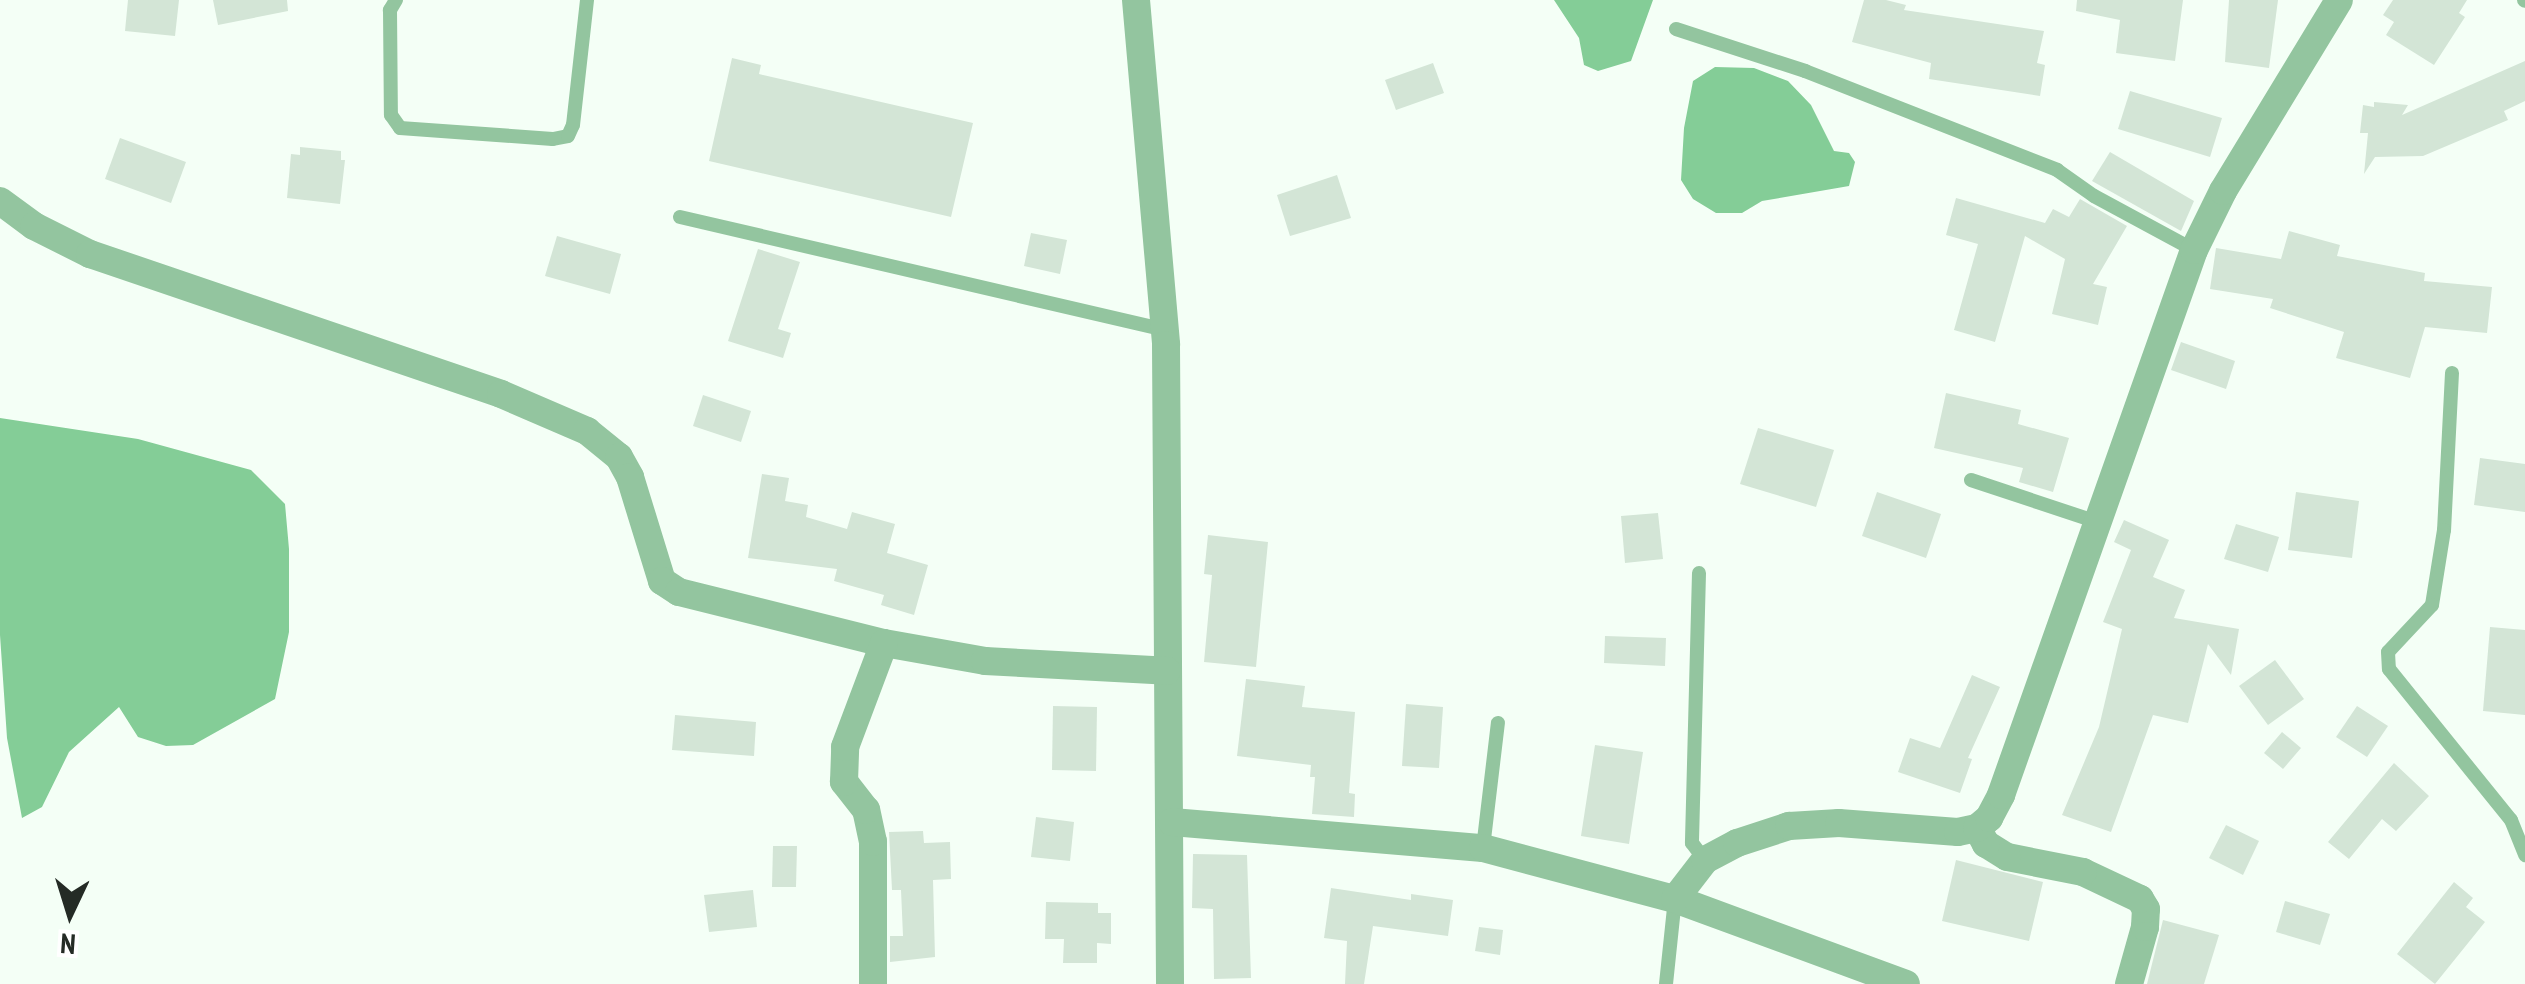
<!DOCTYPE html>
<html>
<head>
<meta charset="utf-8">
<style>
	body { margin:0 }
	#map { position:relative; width:2525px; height:984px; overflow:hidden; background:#f4fff6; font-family:"PT Sans Narrow",sans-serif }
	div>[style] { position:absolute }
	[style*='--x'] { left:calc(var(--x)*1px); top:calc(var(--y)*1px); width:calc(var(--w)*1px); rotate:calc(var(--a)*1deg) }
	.water>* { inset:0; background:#84cd97 }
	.building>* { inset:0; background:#d3e5d6 }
	.lane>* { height:14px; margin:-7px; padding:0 7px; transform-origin:7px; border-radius:7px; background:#93c59f }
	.street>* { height:28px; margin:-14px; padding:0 14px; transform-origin:14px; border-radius:14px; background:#93c59f }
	span { translate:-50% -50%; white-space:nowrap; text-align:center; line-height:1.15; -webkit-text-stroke:9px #fff; paint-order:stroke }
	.north { position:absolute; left:20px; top:864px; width:100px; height:100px; -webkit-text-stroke:8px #fff; paint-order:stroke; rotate:184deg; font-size:28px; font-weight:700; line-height:40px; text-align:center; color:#242b25 }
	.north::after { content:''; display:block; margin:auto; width:35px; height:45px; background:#242b25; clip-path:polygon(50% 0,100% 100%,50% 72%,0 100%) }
</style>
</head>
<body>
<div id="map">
	<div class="water">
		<i style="clip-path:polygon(1554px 0,1653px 0,1631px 61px,1598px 71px,1584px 65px,1579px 38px)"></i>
		<i style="clip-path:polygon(1715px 67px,1754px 68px,1788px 81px,1811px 105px,1834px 151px,1849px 153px,1855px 162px,1849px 186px,1762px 201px,1742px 213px,1716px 213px,1693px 199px,1681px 180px,1684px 128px,1693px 81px)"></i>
		<i style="clip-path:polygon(0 418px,138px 439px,251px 470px,285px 504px,289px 549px,289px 632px,275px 699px,193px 745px,166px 746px,138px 737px,119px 707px,69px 752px,42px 807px,22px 818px,7px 738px,0 635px)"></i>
	</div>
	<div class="building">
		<i style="clip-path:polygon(128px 0,179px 0,175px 36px,125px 31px)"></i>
		<i style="clip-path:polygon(213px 0,287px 0,288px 11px,218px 25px)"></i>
		<i style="clip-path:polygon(1864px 0,1886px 0,1906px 5px,1904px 10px,2044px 31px,2037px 63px,2045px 65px,2040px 96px,1929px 79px,1931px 63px,1852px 42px)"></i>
		<i style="clip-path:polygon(2077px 0,2183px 0,2175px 61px,2116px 53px,2120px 20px,2076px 11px)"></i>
		<i style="clip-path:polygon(2229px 0,2278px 0,2269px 68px,2225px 62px)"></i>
		<i style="clip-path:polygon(2393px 0,2467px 0,2459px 13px,2465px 17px,2434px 65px,2386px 35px,2394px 22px,2383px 15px)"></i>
		<i style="clip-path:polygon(732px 58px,761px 65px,759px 74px,973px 123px,951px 217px,709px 161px)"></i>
		<i style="clip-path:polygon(2525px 61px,2525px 101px,2504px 111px,2508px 120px,2423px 156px,2375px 157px,2364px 174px,2368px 133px,2360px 133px,2363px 105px,2374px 107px,2374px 102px,2408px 105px,2402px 115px)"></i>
		<i style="clip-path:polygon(1433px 63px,1444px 93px,1396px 110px,1385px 80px)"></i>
		<i style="clip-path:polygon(2130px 91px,2222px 118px,2210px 157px,2118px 129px)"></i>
		<i style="clip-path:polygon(120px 138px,186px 162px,171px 203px,105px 179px)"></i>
		<i style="clip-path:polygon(300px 147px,341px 151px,341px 160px,345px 160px,340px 204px,287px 198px,291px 154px,300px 155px)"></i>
		<i style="clip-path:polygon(2110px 152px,2194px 201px,2181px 231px,2092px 181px)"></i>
		<i style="clip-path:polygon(1337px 175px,1351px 218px,1290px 236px,1277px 195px)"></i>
		<i style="clip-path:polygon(1956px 198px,2045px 223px,2053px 209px,2069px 217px,2080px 199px,2127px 226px,2093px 284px,2107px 287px,2098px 325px,2052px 314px,2065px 259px,2025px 236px,1995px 342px,1954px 330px,1978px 244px,1946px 235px)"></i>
		<i style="clip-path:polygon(2289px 231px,2340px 245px,2337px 256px,2425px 273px,2424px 281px,2492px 287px,2487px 333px,2425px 327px,2410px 378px,2336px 358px,2344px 332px,2270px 308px,2273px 299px,2210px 289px,2216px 248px,2281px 259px)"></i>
		<i style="clip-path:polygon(1031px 233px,1067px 240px,1060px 274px,1024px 266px)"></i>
		<i style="clip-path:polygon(557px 236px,621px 254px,610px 294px,545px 276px)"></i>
		<i style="clip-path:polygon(758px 249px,800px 262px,778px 329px,791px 333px,783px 358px,728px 341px)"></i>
		<i style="clip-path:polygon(2181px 342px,2235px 361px,2226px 389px,2171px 370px)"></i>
		<i style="clip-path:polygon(1946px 393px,2021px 410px,2018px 424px,2069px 438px,2053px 492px,2019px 482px,2023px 468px,1934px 448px)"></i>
		<i style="clip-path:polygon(703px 395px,751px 411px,741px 442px,693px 426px)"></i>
		<i style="clip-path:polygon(1758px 428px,1834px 450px,1816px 507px,1740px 484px)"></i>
		<i style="clip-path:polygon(2480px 458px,2525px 464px,2525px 512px,2474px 505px)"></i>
		<i style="clip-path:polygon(762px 474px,789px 478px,785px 501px,808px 505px,806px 517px,847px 529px,852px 512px,895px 524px,887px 553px,928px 565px,914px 615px,881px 605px,884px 595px,834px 581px,837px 569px,748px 558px)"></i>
		<i style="clip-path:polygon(1877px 492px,1941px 514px,1926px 558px,1862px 536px)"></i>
		<i style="clip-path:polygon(2296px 492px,2359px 501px,2352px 558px,2288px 550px)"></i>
		<i style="clip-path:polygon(1658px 513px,1663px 559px,1625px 563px,1621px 516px)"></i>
		<i style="clip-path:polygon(2124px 520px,2169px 540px,2153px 577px,2185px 590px,2174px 618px,2239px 629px,2231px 675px,2208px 644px,2188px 723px,2153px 715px,2111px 832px,2062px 815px,2099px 727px,2122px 629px,2103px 622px,2131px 550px,2114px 542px)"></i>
		<i style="clip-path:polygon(2236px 524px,2279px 537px,2268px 572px,2224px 559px)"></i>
		<i style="clip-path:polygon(1208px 535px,1268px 542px,1256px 667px,1204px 662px,1212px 575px,1204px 574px)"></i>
		<i style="clip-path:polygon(2490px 627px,2525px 630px,2525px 715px,2483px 711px)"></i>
		<i style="clip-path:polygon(1605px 636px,1666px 638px,1665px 666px,1604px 663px)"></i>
		<i style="clip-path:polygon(2275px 660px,2304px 699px,2268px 725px,2239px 686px)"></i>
		<i style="clip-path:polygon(1972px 675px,2000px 687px,1968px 758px,1972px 759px,1960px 793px,1898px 772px,1910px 738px,1940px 748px)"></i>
		<i style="clip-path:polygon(1246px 679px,1305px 686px,1302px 707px,1355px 712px,1349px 793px,1355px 794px,1354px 817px,1312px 814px,1315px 777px,1310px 777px,1311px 765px,1237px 756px)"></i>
		<i style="clip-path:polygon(1406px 704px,1443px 707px,1439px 768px,1402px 766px)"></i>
		<i style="clip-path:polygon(1053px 706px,1097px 707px,1096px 771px,1052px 770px)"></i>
		<i style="clip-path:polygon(2357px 706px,2388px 726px,2367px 757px,2336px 737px)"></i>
		<i style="clip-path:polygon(675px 715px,756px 722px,754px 756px,672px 750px)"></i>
		<i style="clip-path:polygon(2282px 732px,2301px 748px,2283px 769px,2264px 753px)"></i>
		<i style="clip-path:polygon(1595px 745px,1643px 752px,1629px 844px,1581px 836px)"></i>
		<i style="clip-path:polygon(2394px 763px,2429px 796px,2396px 831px,2382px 819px,2349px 859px,2328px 842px)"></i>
		<i style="clip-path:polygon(1036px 817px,1074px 822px,1070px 861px,1031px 857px)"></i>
		<i style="clip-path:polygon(2226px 825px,2259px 841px,2243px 875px,2209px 858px)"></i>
		<i style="clip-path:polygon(923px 831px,924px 843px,950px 842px,951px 879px,933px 880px,935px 957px,890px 962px,890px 936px,903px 936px,901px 890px,892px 890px,889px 832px)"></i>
		<i style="clip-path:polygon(773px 846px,797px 846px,796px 887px,772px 887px)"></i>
		<i style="clip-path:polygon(1193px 854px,1247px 855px,1251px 978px,1214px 979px,1213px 909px,1192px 908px)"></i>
		<i style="clip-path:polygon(1956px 860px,2043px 882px,2029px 941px,1942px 921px)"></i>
		<i style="clip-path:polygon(2454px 882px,2473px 898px,2466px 907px,2485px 922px,2435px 984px,2397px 954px)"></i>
		<i style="clip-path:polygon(1331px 888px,1411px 900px,1411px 894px,1453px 900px,1448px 936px,1373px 926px,1364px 984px,1345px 984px,1347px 941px,1324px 938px)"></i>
		<i style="clip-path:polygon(753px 890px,757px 927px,709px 932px,704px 895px)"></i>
		<i style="clip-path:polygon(2285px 901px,2330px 914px,2320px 945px,2276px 932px)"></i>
		<i style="clip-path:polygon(1046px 902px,1098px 903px,1098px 913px,1111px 913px,1111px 944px,1097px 943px,1097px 963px,1063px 963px,1064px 939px,1045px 939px)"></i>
		<i style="clip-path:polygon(2163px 920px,2219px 935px,2204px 984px,2147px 984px)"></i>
		<i style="clip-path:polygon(1479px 927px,1503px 930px,1500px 955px,1475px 951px)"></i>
	</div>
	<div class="lane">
		<i style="--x:396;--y:0;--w:12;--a:121"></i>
		<i style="--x:390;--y:10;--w:105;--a:89.5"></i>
		<i style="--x:391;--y:115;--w:16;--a:55"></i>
		<i style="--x:400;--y:128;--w:153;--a:4.1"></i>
		<i style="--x:553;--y:139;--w:15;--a:-11"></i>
		<i style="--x:568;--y:136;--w:12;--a:-66"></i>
		<i style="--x:573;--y:125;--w:126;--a:-83.6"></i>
		<i style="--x:2524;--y:0;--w:1;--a:45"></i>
		<i style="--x:1676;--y:29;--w:136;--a:18"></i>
		<i style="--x:1805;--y:71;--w:271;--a:21.4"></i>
		<i style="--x:2057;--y:170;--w:45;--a:35.1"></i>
		<i style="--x:2094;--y:196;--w:114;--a:28.4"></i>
		<i style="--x:680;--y:217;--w:497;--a:13.1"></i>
		<i style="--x:2452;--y:373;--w:157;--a:92.9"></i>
		<i style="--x:2444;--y:530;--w:76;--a:99.1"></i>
		<i style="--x:2432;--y:605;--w:64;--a:133.1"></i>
		<i style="--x:2388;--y:652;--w:17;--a:87"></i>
		<i style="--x:2389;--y:669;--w:194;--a:51.1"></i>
		<i style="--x:2511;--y:820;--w:38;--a:68"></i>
		<i style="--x:1971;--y:480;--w:136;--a:18.4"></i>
		<i style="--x:1699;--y:573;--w:270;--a:91.5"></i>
		<i style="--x:1692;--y:843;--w:21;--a:53"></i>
		<i style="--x:1483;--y:848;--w:126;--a:-83.2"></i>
		<i style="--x:1666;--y:984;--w:85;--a:-84"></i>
	</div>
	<div class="street">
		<i style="--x:1136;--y:0;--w:346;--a:85"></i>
		<i style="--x:1166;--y:345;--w:639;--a:89.64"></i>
		<i style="--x:0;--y:201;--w:42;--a:36.3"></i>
		<i style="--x:34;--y:226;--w:63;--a:26.6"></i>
		<i style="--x:90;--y:254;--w:434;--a:18.8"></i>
		<i style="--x:501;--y:394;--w:94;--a:23.3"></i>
		<i style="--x:587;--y:431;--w:41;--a:39.1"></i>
		<i style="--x:619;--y:457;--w:23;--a:61"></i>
		<i style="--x:630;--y:477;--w:109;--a:72.9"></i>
		<i style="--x:662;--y:581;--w:20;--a:33"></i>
		<i style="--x:679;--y:592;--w:211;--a:14"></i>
		<i style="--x:884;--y:643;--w:103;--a:10.1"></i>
		<i style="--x:985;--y:661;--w:182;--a:3.1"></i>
		<i style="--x:1172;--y:822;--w:312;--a:4.8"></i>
		<i style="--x:1483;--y:848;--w:199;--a:14.9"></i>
		<i style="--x:1675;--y:899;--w:246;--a:20.2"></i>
		<i style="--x:1675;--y:899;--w:49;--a:-52.4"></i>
		<i style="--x:1705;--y:860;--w:36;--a:-28"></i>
		<i style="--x:1737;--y:843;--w:55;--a:-18.1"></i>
		<i style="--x:1789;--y:826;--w:50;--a:-3.4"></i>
		<i style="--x:1839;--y:823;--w:119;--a:4.3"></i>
		<i style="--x:1958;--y:832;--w:19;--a:-12"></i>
		<i style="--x:873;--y:984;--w:142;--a:-90"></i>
		<i style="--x:873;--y:842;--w:33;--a:-102"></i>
		<i style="--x:866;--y:810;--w:36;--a:-128"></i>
		<i style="--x:844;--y:782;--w:35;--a:-88"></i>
		<i style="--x:845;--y:747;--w:111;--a:-69.4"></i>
		<i style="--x:2129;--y:984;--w:59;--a:-74.3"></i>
		<i style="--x:2145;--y:927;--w:18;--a:-87"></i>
		<i style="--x:2146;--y:909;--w:12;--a:-121"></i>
		<i style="--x:2140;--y:899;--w:63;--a:-154.7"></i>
		<i style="--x:2083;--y:872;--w:77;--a:-168.8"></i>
		<i style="--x:2007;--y:857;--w:25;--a:-148"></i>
		<i style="--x:1986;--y:844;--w:18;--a:-119"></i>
		<i style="--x:1977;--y:828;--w:16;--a:-40"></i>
		<i style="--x:1989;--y:818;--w:26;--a:-62"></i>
		<i style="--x:2001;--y:795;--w:578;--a:-70.5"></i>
		<i style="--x:2194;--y:250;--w:66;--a:-63.8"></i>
		<i style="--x:2223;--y:191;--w:223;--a:-58.7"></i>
	</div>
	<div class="north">N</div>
</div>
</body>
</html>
